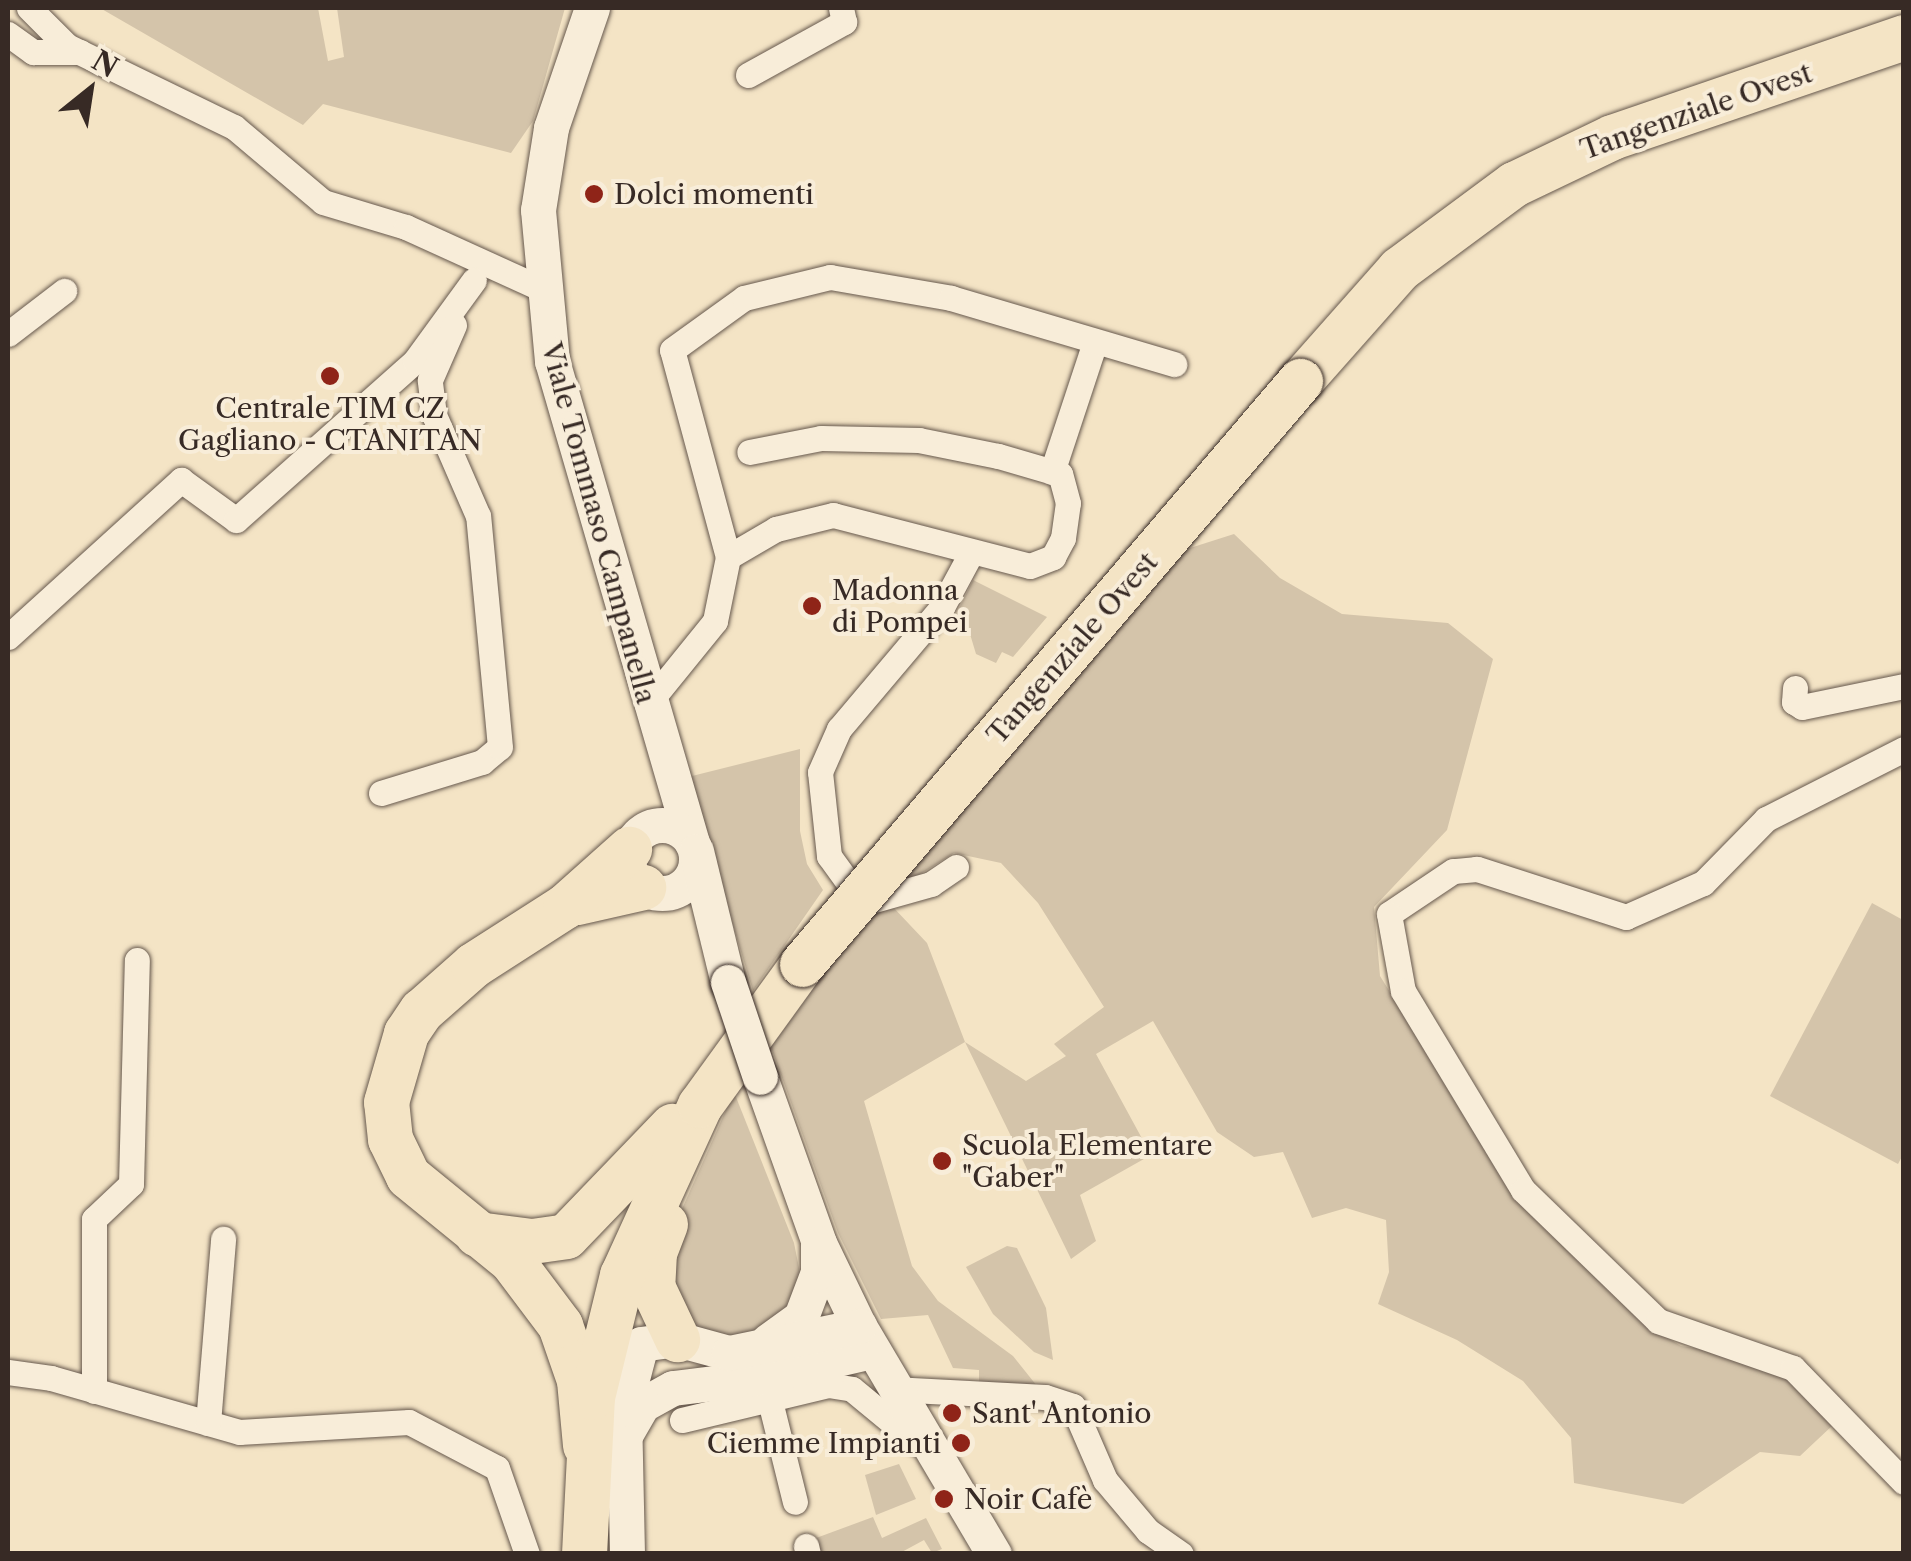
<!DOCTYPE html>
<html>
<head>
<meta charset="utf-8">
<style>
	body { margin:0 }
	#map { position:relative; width:1911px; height:1561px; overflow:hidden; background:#f4e4c5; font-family:"Libre Caslon Text",serif }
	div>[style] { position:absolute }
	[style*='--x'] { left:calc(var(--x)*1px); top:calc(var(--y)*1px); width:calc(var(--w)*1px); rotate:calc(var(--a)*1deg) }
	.green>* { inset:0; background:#d4c4aa }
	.roads { filter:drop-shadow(0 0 2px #66584d) drop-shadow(0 0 2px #66584d) }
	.street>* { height:25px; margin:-12.5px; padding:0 12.5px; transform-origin:12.5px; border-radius:12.5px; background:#f8edd9 }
	.secondary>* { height:35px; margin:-17.5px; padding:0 17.5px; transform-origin:17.5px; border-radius:17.5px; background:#f8edd9 }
	.secondary>.ring { margin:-17.5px; padding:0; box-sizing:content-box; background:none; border:35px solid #f8edd9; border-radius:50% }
	.highway>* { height:45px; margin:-22.5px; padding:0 22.5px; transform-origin:22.5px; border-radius:22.5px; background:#f4e4c5 }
	.bridges { filter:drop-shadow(0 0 2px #372a25) drop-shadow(0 0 2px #372a25) }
	.secondary-bridge>* { height:35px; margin:-17.5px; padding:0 17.5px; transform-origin:17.5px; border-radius:17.5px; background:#f8edd9 }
	.highway-bridge>* { height:45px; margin:-22.5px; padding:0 22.5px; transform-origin:22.5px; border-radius:22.5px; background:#f4e4c5 }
	.dots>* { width:28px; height:28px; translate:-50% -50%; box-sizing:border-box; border:5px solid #f8edd9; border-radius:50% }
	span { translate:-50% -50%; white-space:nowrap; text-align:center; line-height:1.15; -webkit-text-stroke:8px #f8edd9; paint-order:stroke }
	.street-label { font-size:28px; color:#372a25 }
	.poi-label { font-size:28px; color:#372a25 }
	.left { translate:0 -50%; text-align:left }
	.right { translate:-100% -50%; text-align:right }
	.frame { position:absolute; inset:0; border:10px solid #372a25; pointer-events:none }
	.north { position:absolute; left:40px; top:40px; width:100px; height:100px; -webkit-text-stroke:8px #f8edd9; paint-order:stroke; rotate:30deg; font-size:28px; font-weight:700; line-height:40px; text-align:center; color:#372a25 }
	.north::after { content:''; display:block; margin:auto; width:35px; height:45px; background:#372a25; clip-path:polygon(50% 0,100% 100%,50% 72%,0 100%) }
</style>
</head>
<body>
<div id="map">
	<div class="green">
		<i style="clip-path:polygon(100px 8px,318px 8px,328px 61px,344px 57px,337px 8px,565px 8px,533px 121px,511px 153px,323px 104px,303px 125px)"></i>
		<i style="clip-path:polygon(1234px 534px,1280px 578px,1342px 614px,1448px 623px,1493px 659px,1447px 830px,1374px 907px,1380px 976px,1515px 1194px,1656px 1331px,1681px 1346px,1722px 1352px,1787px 1378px,1833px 1425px,1800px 1456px,1760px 1452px,1683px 1504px,1574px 1483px,1571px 1438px,1523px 1381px,1457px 1340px,1378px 1304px,1389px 1272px,1386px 1220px,1346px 1208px,1312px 1218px,1283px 1152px,1254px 1157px,1217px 1132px,1153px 1021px,1096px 1054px,1151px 1155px,1080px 1195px,1096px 1241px,1071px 1259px,965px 1042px,864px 1101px,912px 1266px,938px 1301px,1013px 1356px,1037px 1386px,979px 1386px,979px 1370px,953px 1368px,928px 1315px,881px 1319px,838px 1233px,771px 1047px,870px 909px,892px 906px,927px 943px,965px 1042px,1026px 1081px,1066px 1056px,1054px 1044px,1104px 1007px,1038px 903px,1001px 863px,954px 853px,903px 885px,885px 884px,1165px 556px)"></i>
		<i style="clip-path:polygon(973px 580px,1047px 617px,1013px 657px,1002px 652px,996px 663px,976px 654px,970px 634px,951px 625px)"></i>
		<i style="clip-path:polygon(800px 749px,800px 831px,807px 864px,823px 890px,753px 991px,688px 777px)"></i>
		<i style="clip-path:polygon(1872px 903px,1903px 920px,1904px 1153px,1898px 1164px,1770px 1096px)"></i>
		<i style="clip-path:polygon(734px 1092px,794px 1243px,801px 1278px,799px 1298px,748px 1342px,689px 1328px,662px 1254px)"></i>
		<i style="clip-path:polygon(1007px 1246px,1017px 1248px,1046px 1308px,1053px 1360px,1034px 1352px,993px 1314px,966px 1267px)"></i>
		<i style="clip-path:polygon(899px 1464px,916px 1499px,876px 1515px,865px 1475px)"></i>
		<i style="clip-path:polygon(873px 1517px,882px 1538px,926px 1518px,942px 1549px,932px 1553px,924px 1540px,900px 1553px,810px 1553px,808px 1541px)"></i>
	</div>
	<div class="roads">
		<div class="street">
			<i style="--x:29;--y:8;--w:54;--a:45"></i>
			<i style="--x:67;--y:46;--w:186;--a:25.9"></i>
			<i style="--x:234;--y:127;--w:116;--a:40.1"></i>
			<i style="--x:323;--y:202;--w:87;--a:16.8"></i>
			<i style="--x:406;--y:227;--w:152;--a:24.5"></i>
			<i style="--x:8;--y:34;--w:31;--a:36"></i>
			<i style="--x:33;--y:52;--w:47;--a:0"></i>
			<i style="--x:748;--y:75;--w:110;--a:-28.9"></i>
			<i style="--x:844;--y:22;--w:14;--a:-102"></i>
			<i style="--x:8;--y:334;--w:71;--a:-37.5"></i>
			<i style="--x:1052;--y:472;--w:137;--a:-71.7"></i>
			<i style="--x:728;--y:557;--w:56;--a:-30.3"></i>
			<i style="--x:776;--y:529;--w:59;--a:-13.8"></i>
			<i style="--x:833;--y:515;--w:203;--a:14.5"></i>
			<i style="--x:1030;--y:566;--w:25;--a:-21"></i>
			<i style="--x:1053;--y:557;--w:21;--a:-62"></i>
			<i style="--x:1063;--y:538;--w:35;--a:-82"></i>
			<i style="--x:1068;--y:503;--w:30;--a:-105"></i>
			<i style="--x:1060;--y:474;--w:65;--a:-163.8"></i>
			<i style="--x:998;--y:456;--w:81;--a:-168.6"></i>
			<i style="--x:919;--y:440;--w:98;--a:-178.8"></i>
			<i style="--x:821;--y:438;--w:73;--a:169"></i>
			<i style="--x:8;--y:637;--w:234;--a:-42.2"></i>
			<i style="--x:181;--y:480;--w:68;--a:36"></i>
			<i style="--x:236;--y:520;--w:239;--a:-41.6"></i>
			<i style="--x:415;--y:361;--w:100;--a:-53.9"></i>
			<i style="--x:1795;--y:688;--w:14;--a:94"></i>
			<i style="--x:1794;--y:702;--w:9;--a:32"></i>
			<i style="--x:1802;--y:707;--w:104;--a:-11.6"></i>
			<i style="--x:647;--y:705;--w:108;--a:-51"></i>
			<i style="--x:715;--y:621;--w:65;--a:-78.5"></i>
			<i style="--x:728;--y:557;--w:214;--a:-105.1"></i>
			<i style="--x:672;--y:350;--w:89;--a:-35.8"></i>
			<i style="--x:744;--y:298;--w:89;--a:-13.7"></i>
			<i style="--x:830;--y:277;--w:123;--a:9.8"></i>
			<i style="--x:951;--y:298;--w:233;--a:16.5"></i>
			<i style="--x:1904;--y:749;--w:155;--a:153.1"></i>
			<i style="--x:1766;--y:819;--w:90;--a:134.5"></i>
			<i style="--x:1703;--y:883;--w:84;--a:156.2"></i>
			<i style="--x:1626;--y:917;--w:157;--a:-162.1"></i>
			<i style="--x:1477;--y:869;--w:24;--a:175"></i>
			<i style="--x:1453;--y:871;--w:77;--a:146.1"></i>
			<i style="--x:1389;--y:914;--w:78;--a:79.7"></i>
			<i style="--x:1403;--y:991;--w:232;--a:58.9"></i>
			<i style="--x:1523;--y:1190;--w:188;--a:44.1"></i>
			<i style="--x:1658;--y:1321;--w:143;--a:19.2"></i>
			<i style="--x:1793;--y:1368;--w:159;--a:45.8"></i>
			<i style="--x:381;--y:793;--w:106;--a:-17.1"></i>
			<i style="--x:482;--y:762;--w:23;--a:-40"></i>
			<i style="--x:500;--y:747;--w:232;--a:-95.4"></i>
			<i style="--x:478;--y:516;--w:110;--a:-113.5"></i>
			<i style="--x:434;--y:415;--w:35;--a:-97"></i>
			<i style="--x:430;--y:380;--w:60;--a:-66.4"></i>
			<i style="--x:956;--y:867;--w:30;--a:146"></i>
			<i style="--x:931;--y:884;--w:71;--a:164.4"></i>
			<i style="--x:863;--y:903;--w:58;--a:-125.9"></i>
			<i style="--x:829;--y:856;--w:84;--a:-96.1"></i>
			<i style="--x:820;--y:772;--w:47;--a:-66.2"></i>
			<i style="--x:839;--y:729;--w:160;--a:-49.8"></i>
			<i style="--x:942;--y:607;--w:59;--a:-61.7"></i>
			<i style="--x:8;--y:1372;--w:43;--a:7.9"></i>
			<i style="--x:51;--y:1378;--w:196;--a:16"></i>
			<i style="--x:239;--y:1432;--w:170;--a:-3.4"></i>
			<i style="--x:409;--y:1422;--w:99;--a:27.6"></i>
			<i style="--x:497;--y:1468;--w:91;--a:70.8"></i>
			<i style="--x:892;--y:1389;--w:153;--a:3"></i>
			<i style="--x:1045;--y:1397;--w:29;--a:18"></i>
			<i style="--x:1073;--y:1406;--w:81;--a:66.6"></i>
			<i style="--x:1105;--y:1480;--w:67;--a:49.9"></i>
			<i style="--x:1148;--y:1531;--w:40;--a:34.9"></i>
			<i style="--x:94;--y:1391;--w:172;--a:-90"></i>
			<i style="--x:94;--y:1219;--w:51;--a:-43.4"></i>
			<i style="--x:131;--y:1184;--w:224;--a:-88.5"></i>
			<i style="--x:769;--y:1397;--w:108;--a:76.1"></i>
			<i style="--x:682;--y:1420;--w:150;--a:-13.5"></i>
			<i style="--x:828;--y:1385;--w:24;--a:9"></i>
			<i style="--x:852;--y:1389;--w:83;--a:39.6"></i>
			<i style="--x:208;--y:1423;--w:185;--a:-85.3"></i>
			<i style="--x:806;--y:1546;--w:8;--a:76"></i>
		</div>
		<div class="secondary">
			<i style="--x:592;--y:8;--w:127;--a:108.9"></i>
			<i style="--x:551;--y:128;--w:83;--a:99"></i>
			<i style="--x:538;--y:210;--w:152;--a:84.7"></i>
			<i style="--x:552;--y:361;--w:498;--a:73.8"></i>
			<i class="ring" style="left:628px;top:825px;width:33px;height:33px"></i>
			<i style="--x:696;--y:851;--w:135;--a:76.3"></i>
			<i style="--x:760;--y:1077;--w:176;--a:70.4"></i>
			<i style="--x:819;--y:1243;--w:92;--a:64.3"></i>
			<i style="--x:859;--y:1326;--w:265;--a:59.4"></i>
			<i style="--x:768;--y:1341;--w:41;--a:-36"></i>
			<i style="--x:801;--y:1317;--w:48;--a:-69.3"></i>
			<i style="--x:818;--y:1272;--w:28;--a:-90"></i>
			<i style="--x:625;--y:1435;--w:34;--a:-60"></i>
			<i style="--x:642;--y:1405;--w:35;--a:-29"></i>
			<i style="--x:673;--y:1388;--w:83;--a:-7"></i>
			<i style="--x:755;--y:1378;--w:120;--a:-13"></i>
			<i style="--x:627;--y:1554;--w:145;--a:-91.2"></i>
			<i style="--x:624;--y:1409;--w:67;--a:-75.3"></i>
			<i style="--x:641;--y:1344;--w:36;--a:-8"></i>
			<i style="--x:677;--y:1339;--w:54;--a:15.1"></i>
			<i style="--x:729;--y:1353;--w:133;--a:-11.7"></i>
		</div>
		<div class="highway">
			<i style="--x:1300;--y:381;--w:149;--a:-48.5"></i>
			<i style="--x:1399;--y:269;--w:143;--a:-36.5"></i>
			<i style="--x:1514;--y:184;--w:109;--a:-25.6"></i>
			<i style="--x:1612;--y:137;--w:309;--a:-18.9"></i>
			<i style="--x:577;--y:902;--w:68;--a:-12.8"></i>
			<i style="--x:665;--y:1224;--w:30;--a:111"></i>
			<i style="--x:654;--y:1252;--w:34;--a:93"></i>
			<i style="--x:652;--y:1286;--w:59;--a:64.7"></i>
			<i style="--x:477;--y:1234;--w:55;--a:7.3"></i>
			<i style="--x:532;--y:1241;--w:34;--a:-8"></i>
			<i style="--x:566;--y:1236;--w:153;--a:-46.1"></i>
			<i style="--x:585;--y:1445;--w:65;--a:-95.3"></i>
			<i style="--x:579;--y:1380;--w:58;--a:-109.1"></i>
			<i style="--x:560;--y:1325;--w:81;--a:-127"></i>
			<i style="--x:511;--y:1260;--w:133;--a:-140.8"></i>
			<i style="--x:408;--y:1176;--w:41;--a:-115.9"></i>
			<i style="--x:390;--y:1139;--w:37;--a:-96"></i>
			<i style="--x:386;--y:1102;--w:72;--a:-73.8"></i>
			<i style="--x:406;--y:1033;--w:27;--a:-56"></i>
			<i style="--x:421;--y:1011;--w:69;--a:-41.5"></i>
			<i style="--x:473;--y:965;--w:109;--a:-32.7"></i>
			<i style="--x:565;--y:906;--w:86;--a:-41.7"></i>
			<i style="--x:584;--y:1554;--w:157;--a:-87.1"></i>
			<i style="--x:592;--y:1397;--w:126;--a:-76.2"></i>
			<i style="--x:622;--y:1275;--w:187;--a:-65.4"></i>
			<i style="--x:700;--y:1105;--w:174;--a:-54.1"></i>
		</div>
	</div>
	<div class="bridges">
		<div class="secondary-bridge">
			<i style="--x:728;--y:982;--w:100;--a:71.4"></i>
		</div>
		<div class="highway-bridge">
			<i style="--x:802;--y:964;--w:767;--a:-49.5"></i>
		</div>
	</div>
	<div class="dots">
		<i style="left:594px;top:194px;background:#8f2418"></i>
		<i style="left:330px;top:376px;background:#8f2418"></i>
		<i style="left:812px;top:606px;background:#8f2418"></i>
		<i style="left:942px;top:1161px;background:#8f2418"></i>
		<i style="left:952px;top:1413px;background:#8f2418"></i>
		<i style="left:961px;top:1443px;background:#8f2418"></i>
		<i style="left:944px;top:1499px;background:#8f2418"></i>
	</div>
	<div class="street-label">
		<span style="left:1696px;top:111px;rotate:-19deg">Tangenziale Ovest</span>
		<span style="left:599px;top:523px;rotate:75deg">Viale Tommaso Campanella</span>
		<span style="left:1072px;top:648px;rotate:-49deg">Tangenziale Ovest</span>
	</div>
	<div class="poi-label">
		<span class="left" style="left:614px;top:194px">Dolci momenti</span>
		<span style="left:330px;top:424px">Centrale TIM CZ<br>Gagliano - CTANITAN</span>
		<span class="left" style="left:832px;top:606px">Madonna<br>di Pompei</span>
		<span class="left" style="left:962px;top:1161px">Scuola Elementare<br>"Gaber"</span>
		<span class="left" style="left:972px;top:1413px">Sant' Antonio</span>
		<span class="right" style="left:941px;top:1443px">Ciemme Impianti</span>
		<span class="left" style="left:964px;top:1499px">Noir Cafè</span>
	</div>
	<div class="frame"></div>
	<div class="north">N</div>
</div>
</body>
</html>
